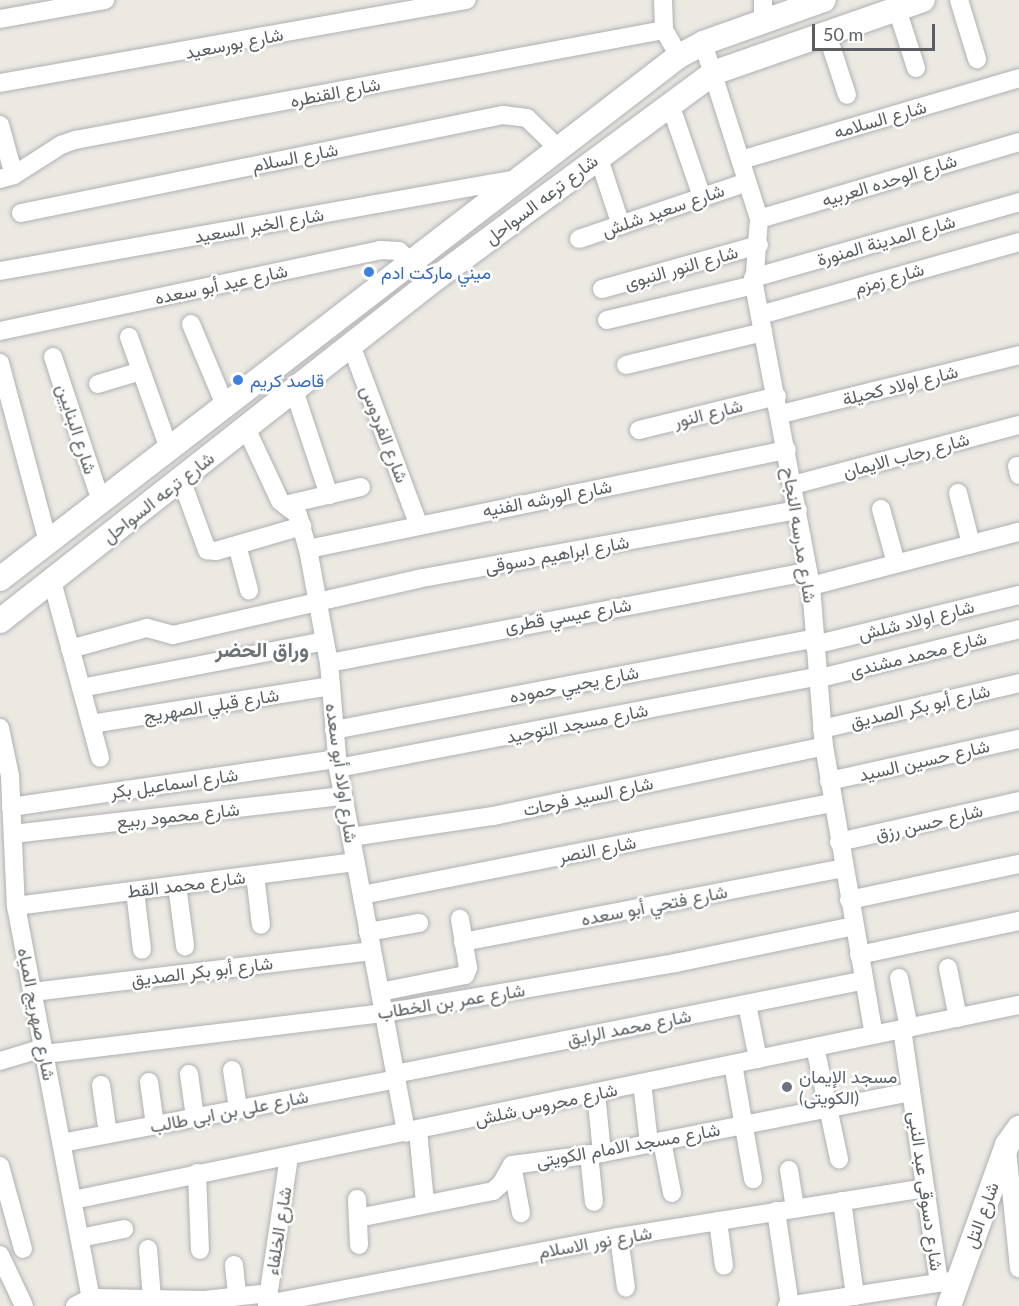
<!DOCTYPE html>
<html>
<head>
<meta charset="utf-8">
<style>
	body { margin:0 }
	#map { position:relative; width:1019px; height:1306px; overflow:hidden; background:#ece9e3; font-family:Lato,Vazirmatn,sans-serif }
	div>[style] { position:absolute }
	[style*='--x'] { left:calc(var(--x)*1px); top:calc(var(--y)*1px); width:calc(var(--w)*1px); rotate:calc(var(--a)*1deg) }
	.roads { filter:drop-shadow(0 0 2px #aeb1b4) drop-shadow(0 0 2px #aeb1b4) }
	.street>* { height:18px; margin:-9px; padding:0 9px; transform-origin:9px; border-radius:9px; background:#fff }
	.secondary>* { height:24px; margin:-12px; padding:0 12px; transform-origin:12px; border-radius:12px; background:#fff }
	.dots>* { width:16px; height:16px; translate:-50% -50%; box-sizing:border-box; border:3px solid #fff; border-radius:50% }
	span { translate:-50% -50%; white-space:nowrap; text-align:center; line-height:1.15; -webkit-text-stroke:5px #fff; paint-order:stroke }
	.street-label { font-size:18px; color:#5b5f62 }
	.shop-label { font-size:18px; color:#366cbe }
	.left { translate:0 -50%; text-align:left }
	.worship-label { font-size:18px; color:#5b616d }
	.quarter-label { font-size:21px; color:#6c7174; font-weight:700 }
	.scale { position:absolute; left:812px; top:24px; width:123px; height:27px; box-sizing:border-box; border:3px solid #5b5f62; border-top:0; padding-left:8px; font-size:18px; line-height:21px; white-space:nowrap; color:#5b5f62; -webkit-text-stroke:4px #fff; paint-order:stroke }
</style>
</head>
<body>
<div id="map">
	<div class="roads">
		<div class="street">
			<i style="--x:663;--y:0;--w:30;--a:88"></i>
			<i style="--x:664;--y:30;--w:30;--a:60"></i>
			<i style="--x:763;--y:0;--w:20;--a:90"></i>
			<i style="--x:959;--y:0;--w:62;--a:73"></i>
			<i style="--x:897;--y:9;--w:62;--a:72.1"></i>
			<i style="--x:0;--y:19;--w:107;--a:-10.3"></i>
			<i style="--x:827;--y:34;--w:64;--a:71.8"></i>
			<i style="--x:703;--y:43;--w:185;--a:72.3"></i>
			<i style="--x:759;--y:219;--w:66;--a:94.3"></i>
			<i style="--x:754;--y:285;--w:306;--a:79.3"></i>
			<i style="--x:811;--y:586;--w:161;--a:85.4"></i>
			<i style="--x:824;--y:746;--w:293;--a:80.2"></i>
			<i style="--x:0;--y:83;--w:474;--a:-10.1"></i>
			<i style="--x:670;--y:104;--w:98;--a:71"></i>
			<i style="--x:0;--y:125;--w:52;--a:74.4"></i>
			<i style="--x:14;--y:175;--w:15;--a:164"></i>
			<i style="--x:598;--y:156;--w:73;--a:71.6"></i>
			<i style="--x:741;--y:160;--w:290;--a:-16.4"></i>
			<i style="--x:14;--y:175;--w:56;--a:-32.6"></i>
			<i style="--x:61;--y:145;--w:15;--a:-20"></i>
			<i style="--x:75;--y:140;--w:599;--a:-10.58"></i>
			<i style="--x:21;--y:213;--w:492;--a:-11.5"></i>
			<i style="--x:503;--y:115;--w:24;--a:7"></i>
			<i style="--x:527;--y:118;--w:43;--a:44.1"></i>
			<i style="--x:759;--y:219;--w:271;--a:-16.5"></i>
			<i style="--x:579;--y:239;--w:177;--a:-18.7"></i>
			<i style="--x:0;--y:271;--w:525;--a:-10.09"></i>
			<i style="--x:753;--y:278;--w:277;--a:-15.9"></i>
			<i style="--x:602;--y:289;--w:163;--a:-15.7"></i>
			<i style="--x:760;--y:315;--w:269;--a:-15.7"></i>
			<i style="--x:607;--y:320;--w:151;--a:-13.4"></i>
			<i style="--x:191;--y:324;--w:88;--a:67.2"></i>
			<i style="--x:0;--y:331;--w:389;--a:-12"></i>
			<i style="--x:380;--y:250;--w:19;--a:3"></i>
			<i style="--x:399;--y:251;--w:45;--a:44.1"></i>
			<i style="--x:129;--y:337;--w:119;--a:70.3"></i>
			<i style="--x:351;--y:345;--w:190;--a:69.4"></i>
			<i style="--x:53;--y:357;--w:152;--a:71.6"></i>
			<i style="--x:0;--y:363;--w:185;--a:75"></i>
			<i style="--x:626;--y:365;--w:141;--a:-13.5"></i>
			<i style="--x:98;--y:384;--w:45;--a:-16.8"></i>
			<i style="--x:294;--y:390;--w:111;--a:71.6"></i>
			<i style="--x:781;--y:414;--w:245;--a:-13.9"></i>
			<i style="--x:246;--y:428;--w:81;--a:65"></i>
			<i style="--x:280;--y:501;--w:23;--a:38"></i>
			<i style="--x:298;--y:515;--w:35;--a:74"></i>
			<i style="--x:308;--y:549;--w:116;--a:79.6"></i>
			<i style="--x:329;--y:663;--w:105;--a:85.1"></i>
			<i style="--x:338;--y:768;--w:371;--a:79.4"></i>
			<i style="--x:639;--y:430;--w:142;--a:-13.8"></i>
			<i style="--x:1017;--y:466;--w:9;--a:77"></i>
			<i style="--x:181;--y:479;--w:76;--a:69.9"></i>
			<i style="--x:207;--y:550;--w:9;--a:6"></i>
			<i style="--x:216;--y:551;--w:90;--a:-16.2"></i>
			<i style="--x:793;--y:485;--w:234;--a:-14.9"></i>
			<i style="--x:958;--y:493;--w:53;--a:75.7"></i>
			<i style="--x:285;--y:505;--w:78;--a:-13.3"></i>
			<i style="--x:881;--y:509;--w:56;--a:74.5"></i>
			<i style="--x:237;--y:545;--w:47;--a:75.1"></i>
			<i style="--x:308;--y:549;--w:489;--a:-11.7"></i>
			<i style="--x:52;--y:581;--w:183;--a:74.8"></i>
			<i style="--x:811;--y:586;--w:215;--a:-14.6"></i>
			<i style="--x:814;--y:645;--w:211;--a:-13.7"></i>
			<i style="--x:70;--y:649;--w:80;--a:-15.3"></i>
			<i style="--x:147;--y:628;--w:27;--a:15"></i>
			<i style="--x:173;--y:635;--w:250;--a:-12.9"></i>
			<i style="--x:417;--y:579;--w:387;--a:-10.3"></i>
			<i style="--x:329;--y:663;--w:488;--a:-10.8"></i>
			<i style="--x:816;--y:679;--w:209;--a:-13.8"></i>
			<i style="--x:81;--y:688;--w:248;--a:-10.9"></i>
			<i style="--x:91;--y:724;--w:243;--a:-9"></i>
			<i style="--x:0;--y:728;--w:49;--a:78.2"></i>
			<i style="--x:10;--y:776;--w:130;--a:87.4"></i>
			<i style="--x:16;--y:906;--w:399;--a:79.2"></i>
			<i style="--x:822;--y:729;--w:202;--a:-13.1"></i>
			<i style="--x:334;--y:730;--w:488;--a:-10.8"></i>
			<i style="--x:338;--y:768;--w:487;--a:-10.8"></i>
			<i style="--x:829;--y:781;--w:195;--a:-12.5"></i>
			<i style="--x:11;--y:807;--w:330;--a:-8.4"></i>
			<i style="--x:13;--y:834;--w:332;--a:-6.6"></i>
			<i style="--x:351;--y:837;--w:144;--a:-8.4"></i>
			<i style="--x:493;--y:816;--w:338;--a:-11.9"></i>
			<i style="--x:839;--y:842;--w:185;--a:-12.8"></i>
			<i style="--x:255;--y:875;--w:50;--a:83.2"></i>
			<i style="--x:177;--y:885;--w:62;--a:82.5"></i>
			<i style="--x:135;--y:891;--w:59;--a:83.2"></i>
			<i style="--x:362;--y:895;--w:480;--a:-11.1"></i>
			<i style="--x:849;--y:900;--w:174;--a:-12"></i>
			<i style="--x:16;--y:906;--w:342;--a:-7.4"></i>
			<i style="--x:368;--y:932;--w:52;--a:-10"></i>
			<i style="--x:463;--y:942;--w:388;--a:-11"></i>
			<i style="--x:859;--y:955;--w:164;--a:-12"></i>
			<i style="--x:948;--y:968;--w:51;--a:78.7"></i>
			<i style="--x:899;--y:978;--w:51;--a:78.7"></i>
			<i style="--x:33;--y:992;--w:341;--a:-6.9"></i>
			<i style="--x:380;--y:992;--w:87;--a:-11.3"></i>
			<i style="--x:465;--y:975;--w:8;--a:-67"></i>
			<i style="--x:468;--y:968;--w:50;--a:-99.3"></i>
			<i style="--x:747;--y:1004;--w:56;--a:78.7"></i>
			<i style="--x:902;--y:1029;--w:256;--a:81.7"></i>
			<i style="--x:815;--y:1047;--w:115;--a:77.9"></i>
			<i style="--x:45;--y:1054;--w:340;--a:-6.9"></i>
			<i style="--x:383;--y:1013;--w:296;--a:-9.7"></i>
			<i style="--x:675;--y:963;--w:183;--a:-11.7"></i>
			<i style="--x:0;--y:1061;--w:45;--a:-16.8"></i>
			<i style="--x:733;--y:1064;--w:117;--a:80.1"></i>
			<i style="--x:232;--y:1070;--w:39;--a:81"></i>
			<i style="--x:189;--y:1074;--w:44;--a:82.2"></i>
			<i style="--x:395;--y:1074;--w:478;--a:-11.3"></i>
			<i style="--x:149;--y:1082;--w:43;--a:82.1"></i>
			<i style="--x:642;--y:1083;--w:60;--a:83.3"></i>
			<i style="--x:101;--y:1085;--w:49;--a:81.9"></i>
			<i style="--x:596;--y:1093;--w:60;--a:84.3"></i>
			<i style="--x:418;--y:1131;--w:71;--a:84.4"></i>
			<i style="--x:662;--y:1141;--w:53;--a:79.1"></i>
			<i style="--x:62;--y:1143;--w:340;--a:-10.8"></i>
			<i style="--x:1007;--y:1150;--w:119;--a:84.2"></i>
			<i style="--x:589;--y:1154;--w:48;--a:84.1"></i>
			<i style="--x:512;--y:1165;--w:49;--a:79.4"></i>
			<i style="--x:0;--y:1166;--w:86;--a:74.5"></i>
			<i style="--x:789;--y:1170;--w:38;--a:81"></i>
			<i style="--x:197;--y:1173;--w:77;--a:87.8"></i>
			<i style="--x:357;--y:1199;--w:46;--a:87.5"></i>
			<i style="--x:73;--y:1200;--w:966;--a:-11.65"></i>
			<i style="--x:842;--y:1201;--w:96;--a:82.2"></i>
			<i style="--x:776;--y:1211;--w:96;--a:81.6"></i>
			<i style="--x:358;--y:1218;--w:138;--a:-11.3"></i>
			<i style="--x:493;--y:1191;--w:11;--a:-41"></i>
			<i style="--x:501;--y:1184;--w:22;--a:-60"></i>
			<i style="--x:512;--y:1165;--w:91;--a:-7.6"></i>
			<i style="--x:602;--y:1153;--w:315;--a:-11.2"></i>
			<i style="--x:718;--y:1221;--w:45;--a:82.4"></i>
			<i style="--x:619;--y:1237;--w:51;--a:82.2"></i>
			<i style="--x:80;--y:1238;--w:45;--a:-11.6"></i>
			<i style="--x:148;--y:1249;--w:50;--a:85.4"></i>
			<i style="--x:0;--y:1255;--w:56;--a:64.8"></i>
			<i style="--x:234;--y:1265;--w:31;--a:84"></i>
			<i style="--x:267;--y:1304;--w:358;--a:-10.8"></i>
			<i style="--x:619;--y:1237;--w:310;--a:-9.1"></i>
			<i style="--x:267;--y:1304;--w:149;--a:-81.5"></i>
			<i style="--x:75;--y:1306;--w:18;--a:-27"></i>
			<i style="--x:91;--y:1298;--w:113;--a:1"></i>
			<i style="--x:204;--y:1300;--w:65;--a:-6.1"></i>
			<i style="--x:787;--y:1306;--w:165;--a:-8.7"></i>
		</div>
		<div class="secondary">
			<i style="--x:0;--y:579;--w:857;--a:-37.61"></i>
			<i style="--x:679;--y:56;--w:27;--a:-28"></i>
			<i style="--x:703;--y:43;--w:128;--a:-19.6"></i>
			<i style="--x:0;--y:621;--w:548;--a:-38.19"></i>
			<i style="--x:431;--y:282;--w:351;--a:-36.5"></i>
			<i style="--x:713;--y:73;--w:222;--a:-19.2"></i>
			<i style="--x:949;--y:1306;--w:171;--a:-70.2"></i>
			<i style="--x:1007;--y:1145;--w:21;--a:-55"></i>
		</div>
	</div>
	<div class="dots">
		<i style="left:369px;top:272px;background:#3f7fe0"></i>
		<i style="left:238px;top:380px;background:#3f7fe0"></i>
		<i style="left:787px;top:1087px;background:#6b7280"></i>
	</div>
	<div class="street-label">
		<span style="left:234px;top:43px;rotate:-11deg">شارع بورسعيد</span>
		<span style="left:335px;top:92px;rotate:-11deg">شارع القنطره</span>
		<span style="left:880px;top:119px;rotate:-16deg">شارع السلامه</span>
		<span style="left:295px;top:157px;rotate:-11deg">شارع السلام</span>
		<span style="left:889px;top:180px;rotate:-17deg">شارع الوحده العربيه</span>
		<span style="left:541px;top:199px;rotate:-37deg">شارع ترعه السواحل</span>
		<span style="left:663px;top:210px;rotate:-19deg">شارع سعيد شلش</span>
		<span style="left:259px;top:225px;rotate:-10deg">شارع الخبر السعيد</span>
		<span style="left:886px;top:240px;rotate:-16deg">شارع المدينة المنورة</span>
		<span style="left:681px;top:267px;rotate:-16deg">شارع النور النبوى</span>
		<span style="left:889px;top:278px;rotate:-16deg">شارع زمزم</span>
		<span style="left:221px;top:284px;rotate:-12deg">شارع عيد أبو سعده</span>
		<span style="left:900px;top:385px;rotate:-14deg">شارع اولاد كحيلة</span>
		<span style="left:708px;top:413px;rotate:-14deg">شارع النور</span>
		<span style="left:77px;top:429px;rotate:72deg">شارع البنايين</span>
		<span style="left:385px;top:434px;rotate:69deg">شارع الفردوس</span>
		<span style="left:906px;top:455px;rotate:-15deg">شارع رحاب الايمان</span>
		<span style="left:158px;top:497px;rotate:-38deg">شارع ترعه السواحل</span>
		<span style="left:547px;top:498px;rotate:-11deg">شارع الورشه الفنيه</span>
		<span style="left:800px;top:535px;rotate:81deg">شارع مدرسه النجاح</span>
		<span style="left:557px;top:554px;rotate:-10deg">شارع ابراهيم دسوقى</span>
		<span style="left:568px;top:615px;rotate:-10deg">شارع عيسي قطرى</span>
		<span style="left:916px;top:620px;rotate:-14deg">شارع اولاد شلش</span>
		<span style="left:918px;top:654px;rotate:-14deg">شارع محمد مشندى</span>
		<span style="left:574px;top:684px;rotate:-11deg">شارع يحيي حموده</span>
		<span style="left:211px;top:705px;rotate:-9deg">شارع قبلي الصهريج</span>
		<span style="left:920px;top:706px;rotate:-13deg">شارع أبو بكر الصديق</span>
		<span style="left:577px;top:723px;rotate:-11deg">شارع مسجد التوحيد</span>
		<span style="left:924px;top:760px;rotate:-13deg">شارع حسين السيد</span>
		<span style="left:342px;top:773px;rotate:82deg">شارع اولاد أبو سعده</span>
		<span style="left:174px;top:783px;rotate:-8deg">شارع اسماعيل بكر</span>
		<span style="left:588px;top:796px;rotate:-12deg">شارع السيد فرحات</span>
		<span style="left:178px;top:815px;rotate:-6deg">شارع محمود ربيع</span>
		<span style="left:929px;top:822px;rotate:-13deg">شارع حسن رزق</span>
		<span style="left:597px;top:849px;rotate:-11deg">شارع النصر</span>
		<span style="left:186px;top:884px;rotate:-7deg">شارع محمد القط</span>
		<span style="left:654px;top:905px;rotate:-11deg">شارع فتحي أبو سعده</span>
		<span style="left:202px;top:971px;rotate:-7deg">شارع أبو بكر الصديق</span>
		<span style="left:451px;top:1001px;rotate:-9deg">شارع عمر بن الخطاب</span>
		<span style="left:37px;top:1014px;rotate:79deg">شارع صهريج المياه</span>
		<span style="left:629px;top:1027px;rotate:-11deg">شارع محمد الرايق</span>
		<span style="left:546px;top:1104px;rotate:-12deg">شارع محروس شلش</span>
		<span style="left:229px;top:1111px;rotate:-11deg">شارع على بن ابى طالب</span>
		<span style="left:628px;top:1145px;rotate:-10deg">شارع مسجد الامام الكويتى</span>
		<span style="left:926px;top:1191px;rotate:82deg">شارع دسوقى عبد النبى</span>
		<span style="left:981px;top:1215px;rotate:-70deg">شارع التل</span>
		<span style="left:278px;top:1231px;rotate:-81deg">شارع الخلفاء</span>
		<span style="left:595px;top:1242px;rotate:-10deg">شارع نور الاسلام</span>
	</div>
	<div class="shop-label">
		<span class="left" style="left:381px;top:272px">ميني ماركت ادم</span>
		<span class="left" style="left:250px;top:380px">قاصد كريم</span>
	</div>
	<div class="worship-label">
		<span class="left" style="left:799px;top:1087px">مسجد الإيمان<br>(الكويتى)</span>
	</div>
	<div class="quarter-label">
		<span style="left:262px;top:649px">وراق الحضر</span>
	</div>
	<div class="scale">50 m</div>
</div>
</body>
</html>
